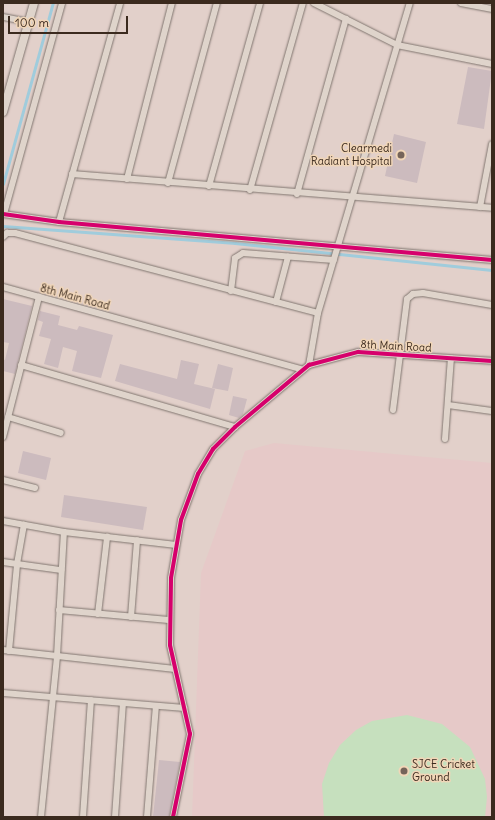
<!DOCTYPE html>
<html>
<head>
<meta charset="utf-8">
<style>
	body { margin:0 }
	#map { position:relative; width:495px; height:820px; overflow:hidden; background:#e2d0ca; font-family:Delius,sans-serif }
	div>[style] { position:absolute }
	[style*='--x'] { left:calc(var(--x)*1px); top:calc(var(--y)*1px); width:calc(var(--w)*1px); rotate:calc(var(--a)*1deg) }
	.built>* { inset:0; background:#e6c9c8 }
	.green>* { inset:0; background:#c6e0be }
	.stream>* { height:2.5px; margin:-1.25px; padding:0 1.25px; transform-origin:1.25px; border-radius:1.25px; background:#a0ccdc }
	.building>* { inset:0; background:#ccbbbe }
	.roads { filter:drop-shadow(0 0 1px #817670) drop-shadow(0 0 1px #817670) }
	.minor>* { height:6px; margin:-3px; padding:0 3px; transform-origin:3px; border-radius:3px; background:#dfd4cb }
	.tertiary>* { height:8px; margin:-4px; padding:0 4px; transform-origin:4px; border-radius:4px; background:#dfd4cb }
	.cycleway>* { height:4px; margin:-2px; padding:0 2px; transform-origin:2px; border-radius:2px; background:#d6006c }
	.dots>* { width:11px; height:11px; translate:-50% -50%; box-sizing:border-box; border:2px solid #f1d6b8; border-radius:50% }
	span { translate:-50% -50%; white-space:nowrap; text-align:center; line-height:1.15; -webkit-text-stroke:3px #f1d6b8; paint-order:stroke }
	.poi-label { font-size:11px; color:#3b2a1e }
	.right { translate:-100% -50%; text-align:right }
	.left { translate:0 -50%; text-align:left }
	.street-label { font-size:11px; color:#3b2a1e }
	.frame { position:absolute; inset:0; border:4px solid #3b2a1e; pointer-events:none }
	.scale { position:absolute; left:8px; top:16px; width:120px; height:18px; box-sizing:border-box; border:2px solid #3b2a1e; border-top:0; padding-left:5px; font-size:12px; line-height:14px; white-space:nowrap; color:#3b2a1e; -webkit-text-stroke:3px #f1d6b8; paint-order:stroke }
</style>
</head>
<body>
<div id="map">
	<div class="built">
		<i style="clip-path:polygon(274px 443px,492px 463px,492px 817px,192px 817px,201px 573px,245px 451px)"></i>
	</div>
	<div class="green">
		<i style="clip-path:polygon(407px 715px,442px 724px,470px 747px,485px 779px,487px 797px,485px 817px,324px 817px,322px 784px,329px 763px,340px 745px,356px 730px,372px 721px)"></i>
	</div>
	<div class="stream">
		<i style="--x:3;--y:184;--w:188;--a:-74.6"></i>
		<i style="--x:3;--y:226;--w:233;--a:4.2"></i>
		<i style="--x:235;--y:243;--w:258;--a:6"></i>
	</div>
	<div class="building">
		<i style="clip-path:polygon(468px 67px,492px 71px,484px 129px,457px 124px)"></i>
		<i style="clip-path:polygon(394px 134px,426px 142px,417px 183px,385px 176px)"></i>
		<i style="clip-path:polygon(3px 299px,32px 306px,15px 374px,3px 371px,3px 359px,5px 360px,9px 343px,3px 342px)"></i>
		<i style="clip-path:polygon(40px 311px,60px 316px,58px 325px,77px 330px,79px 326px,113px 335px,101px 378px,72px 371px,77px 351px,63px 347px,58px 368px,44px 364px,51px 339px,39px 336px,43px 322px,38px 320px)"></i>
		<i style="clip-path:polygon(181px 360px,199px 364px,194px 384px,215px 389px,210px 409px,115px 381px,120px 364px,177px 379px)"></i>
		<i style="clip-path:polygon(218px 364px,233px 368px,228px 391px,212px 388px)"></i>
		<i style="clip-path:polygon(233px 396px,247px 399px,243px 414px,239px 418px,229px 415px)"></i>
		<i style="clip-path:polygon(23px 451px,51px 458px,46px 480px,18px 473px)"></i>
		<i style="clip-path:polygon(64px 495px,147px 507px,143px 530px,61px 517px)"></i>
		<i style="clip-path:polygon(159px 760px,180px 762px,169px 817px,153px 817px)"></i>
	</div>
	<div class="roads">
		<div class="minor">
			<i style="--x:314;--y:3;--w:93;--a:26.8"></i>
			<i style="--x:397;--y:45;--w:97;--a:11.3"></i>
			<i style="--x:461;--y:3;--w:32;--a:11"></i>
			<i style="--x:3;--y:17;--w:26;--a:11"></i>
			<i style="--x:72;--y:174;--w:421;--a:4.6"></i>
			<i style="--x:127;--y:179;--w:182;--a:-75.7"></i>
			<i style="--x:168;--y:183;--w:187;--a:-74.8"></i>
			<i style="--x:209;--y:186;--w:190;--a:-74.4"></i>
			<i style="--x:250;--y:190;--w:194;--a:-74.2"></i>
			<i style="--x:297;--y:194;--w:182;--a:-74.4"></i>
			<i style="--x:480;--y:207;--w:64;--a:-79.2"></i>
			<i style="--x:3;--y:214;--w:57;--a:8.1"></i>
			<i style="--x:59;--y:222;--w:435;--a:5"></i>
			<i style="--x:4;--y:214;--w:219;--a:-74.6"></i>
			<i style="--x:59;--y:222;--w:227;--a:-74.4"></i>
			<i style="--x:3;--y:237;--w:6;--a:-45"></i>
			<i style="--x:7;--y:233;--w:8;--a:0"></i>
			<i style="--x:15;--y:233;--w:313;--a:14.8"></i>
			<i style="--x:3;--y:287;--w:309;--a:15.4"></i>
			<i style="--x:231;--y:291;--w:33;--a:-83"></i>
			<i style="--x:235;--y:258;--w:9;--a:-32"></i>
			<i style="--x:243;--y:253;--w:91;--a:4.4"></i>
			<i style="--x:276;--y:302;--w:47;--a:-75.1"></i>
			<i style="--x:21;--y:365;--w:223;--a:16.2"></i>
			<i style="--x:309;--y:365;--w:53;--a:-80.2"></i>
			<i style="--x:318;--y:313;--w:323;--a:-73.5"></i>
			<i style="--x:448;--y:405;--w:44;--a:7.8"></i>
			<i style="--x:393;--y:410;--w:112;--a:-82.8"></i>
			<i style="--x:407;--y:299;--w:8;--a:-40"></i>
			<i style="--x:413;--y:294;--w:10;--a:-6"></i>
			<i style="--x:423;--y:293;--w:70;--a:9.9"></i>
			<i style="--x:8;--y:417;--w:55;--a:16.8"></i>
			<i style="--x:3;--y:437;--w:145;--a:-75.6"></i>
			<i style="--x:445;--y:439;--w:81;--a:-85.8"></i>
			<i style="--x:3;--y:480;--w:33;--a:14"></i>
			<i style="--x:3;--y:521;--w:62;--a:10.2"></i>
			<i style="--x:64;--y:532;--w:113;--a:6.6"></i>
			<i style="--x:3;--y:562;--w:59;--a:7.9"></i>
			<i style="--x:59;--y:610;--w:110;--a:5.2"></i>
			<i style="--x:98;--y:614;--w:78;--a:-83.3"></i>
			<i style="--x:131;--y:617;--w:77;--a:-85.5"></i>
			<i style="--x:3;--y:650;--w:173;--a:6.3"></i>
			<i style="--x:9;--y:651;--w:87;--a:-84.7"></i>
			<i style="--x:17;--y:564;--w:40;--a:-80"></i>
			<i style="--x:3;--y:693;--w:182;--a:4.7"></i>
			<i style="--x:41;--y:817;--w:162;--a:-84.3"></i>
			<i style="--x:57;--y:656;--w:124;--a:-86.8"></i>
			<i style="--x:83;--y:817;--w:117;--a:-86.1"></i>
			<i style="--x:115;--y:817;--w:114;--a:-86"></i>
			<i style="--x:147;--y:817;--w:111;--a:-85.4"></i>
			<i style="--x:173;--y:817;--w:85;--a:-78.4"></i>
			<i style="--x:190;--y:734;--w:91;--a:-102.7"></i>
			<i style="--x:170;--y:645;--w:67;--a:-89.1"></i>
			<i style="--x:171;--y:578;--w:59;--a:-80.2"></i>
			<i style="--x:181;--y:520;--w:49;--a:-69.7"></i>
			<i style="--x:198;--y:474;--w:29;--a:-59"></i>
			<i style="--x:213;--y:449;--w:31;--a:-45"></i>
			<i style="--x:235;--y:427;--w:97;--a:-40"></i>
			<i style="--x:309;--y:365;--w:51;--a:-14.9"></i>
			<i style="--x:358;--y:352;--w:134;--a:3.8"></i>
		</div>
		<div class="tertiary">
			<i style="--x:3;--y:112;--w:113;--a:-74.1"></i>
		</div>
	</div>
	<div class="cycleway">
		<i style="--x:3;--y:214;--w:57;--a:8.1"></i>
		<i style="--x:59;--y:222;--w:435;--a:5"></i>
		<i style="--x:173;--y:817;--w:85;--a:-78.4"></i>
		<i style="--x:190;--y:734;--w:91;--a:-102.7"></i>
		<i style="--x:170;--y:645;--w:67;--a:-89.1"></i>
		<i style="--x:171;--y:578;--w:59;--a:-80.2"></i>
		<i style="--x:181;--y:520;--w:49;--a:-69.7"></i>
		<i style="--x:198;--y:474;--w:29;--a:-59"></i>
		<i style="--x:213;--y:449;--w:31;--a:-45"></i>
		<i style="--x:235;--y:427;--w:97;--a:-40"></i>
		<i style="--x:309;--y:365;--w:51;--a:-14.9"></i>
		<i style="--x:358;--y:352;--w:134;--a:3.8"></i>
	</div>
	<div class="dots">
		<i style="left:401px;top:155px;background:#75645a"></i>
		<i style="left:404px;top:771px;background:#75645a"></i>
	</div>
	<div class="poi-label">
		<span class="right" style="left:392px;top:155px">Clearmedi<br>Radiant Hospital</span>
		<span class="left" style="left:412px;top:771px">SJCE Cricket<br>Ground</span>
	</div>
	<div class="street-label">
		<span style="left:75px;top:297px;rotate:15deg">8th Main Road</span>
		<span style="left:396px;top:346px;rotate:3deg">8th Main Road</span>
	</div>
	<div class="frame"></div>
	<div class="scale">100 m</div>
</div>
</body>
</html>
